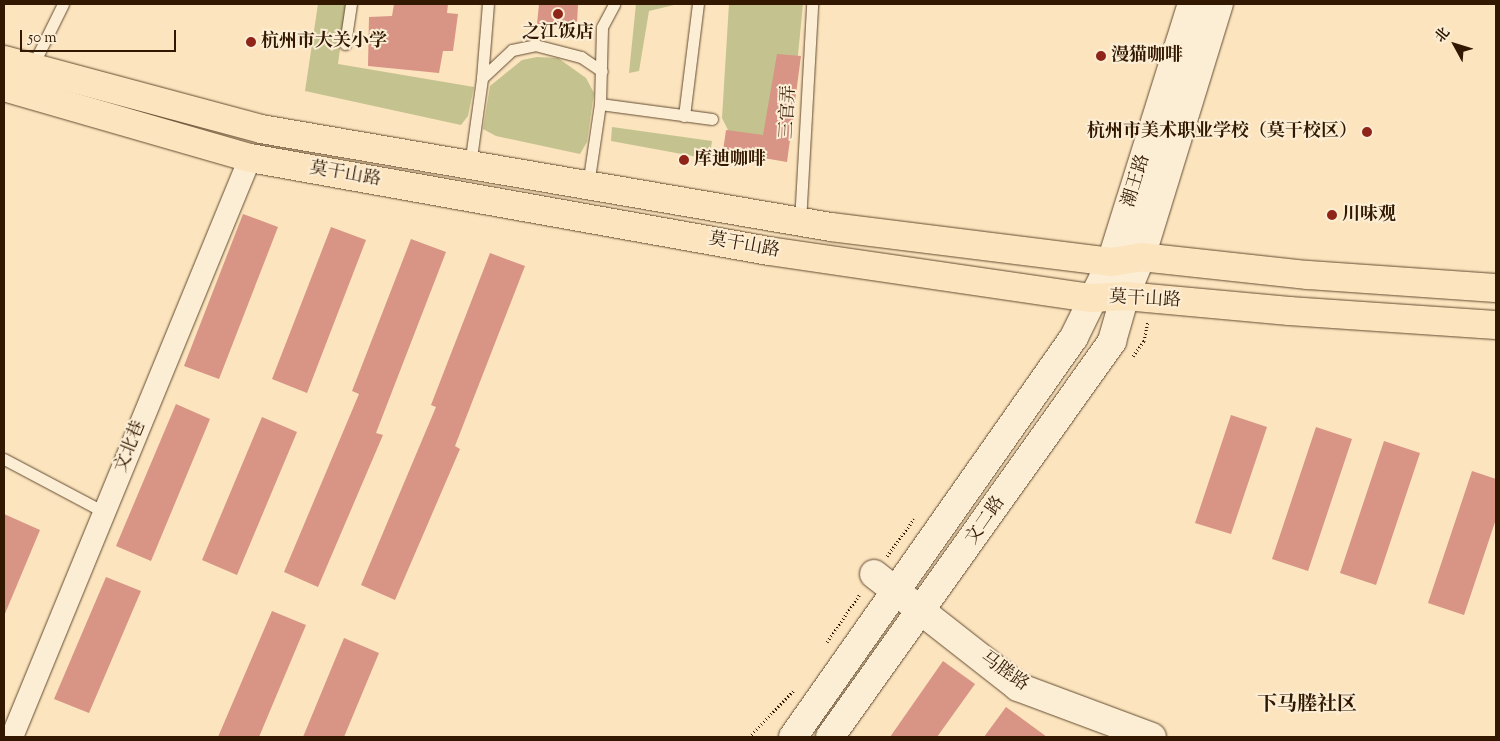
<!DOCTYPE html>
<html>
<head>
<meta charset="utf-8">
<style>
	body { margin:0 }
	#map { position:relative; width:1500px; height:741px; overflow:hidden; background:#fbe4be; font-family:"Sorts Mill Goudy","Noto Serif SC",serif }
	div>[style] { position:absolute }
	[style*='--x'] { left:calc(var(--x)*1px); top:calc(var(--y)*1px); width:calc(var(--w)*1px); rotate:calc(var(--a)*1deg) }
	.green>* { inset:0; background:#c4c28e }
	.building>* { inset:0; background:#d89484 }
	.path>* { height:3px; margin-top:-1.5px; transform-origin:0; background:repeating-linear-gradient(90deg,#321800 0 1px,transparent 0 3.5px) }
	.roads { filter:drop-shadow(0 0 1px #644b30) drop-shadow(0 0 1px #644b30) }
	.service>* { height:11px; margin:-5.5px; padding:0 5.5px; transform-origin:5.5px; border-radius:5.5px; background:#fcedd5 }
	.minor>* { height:22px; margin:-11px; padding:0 11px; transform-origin:11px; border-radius:11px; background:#fcedd5 }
	.tertiary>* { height:28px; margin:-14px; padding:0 14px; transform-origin:14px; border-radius:14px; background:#fcedd5 }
	.secondary>* { height:28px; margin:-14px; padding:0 14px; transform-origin:14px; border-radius:14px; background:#fcedd5 }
	.primary>* { height:28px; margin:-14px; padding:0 14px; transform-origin:14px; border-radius:14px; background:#fbe4be }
	.dots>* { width:14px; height:14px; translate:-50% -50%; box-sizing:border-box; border:2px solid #fcedd5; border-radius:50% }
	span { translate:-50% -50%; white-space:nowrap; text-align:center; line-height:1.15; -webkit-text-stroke:4px #fcedd5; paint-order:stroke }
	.poi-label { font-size:18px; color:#321800; font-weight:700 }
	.left { translate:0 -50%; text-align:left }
	.right { translate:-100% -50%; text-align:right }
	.street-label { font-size:18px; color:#321800 }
	.quarter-label { font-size:20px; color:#321800; font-weight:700 }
	.frame { position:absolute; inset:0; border:5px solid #321800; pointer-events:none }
	.north { position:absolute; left:1430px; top:20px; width:50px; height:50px; -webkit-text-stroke:4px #fcedd5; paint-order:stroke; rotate:309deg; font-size:14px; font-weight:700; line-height:20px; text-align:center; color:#321800 }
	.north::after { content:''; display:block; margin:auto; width:18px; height:22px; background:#321800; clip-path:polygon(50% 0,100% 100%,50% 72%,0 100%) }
	.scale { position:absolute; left:20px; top:30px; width:156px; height:22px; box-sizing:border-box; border:2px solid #321800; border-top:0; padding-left:6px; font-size:15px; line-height:18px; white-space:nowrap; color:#321800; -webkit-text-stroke:4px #fcedd5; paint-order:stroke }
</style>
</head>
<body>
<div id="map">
	<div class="green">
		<i style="clip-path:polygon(318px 4px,346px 4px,338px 64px,474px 87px,468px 116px,461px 125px,305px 91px)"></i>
		<i style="clip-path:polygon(636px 4px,678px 4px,649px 11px,639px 71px,629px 73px)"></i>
		<i style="clip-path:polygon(729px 4px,803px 4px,789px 146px,732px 138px,722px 118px)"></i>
		<i style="clip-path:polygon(537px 57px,558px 58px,586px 78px,594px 93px,587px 142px,580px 154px,496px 136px,483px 129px,490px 86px,522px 60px)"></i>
		<i style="clip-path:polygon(612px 127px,712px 141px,709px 159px,611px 141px)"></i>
	</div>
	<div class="building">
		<i style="clip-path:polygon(394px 4px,448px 4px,447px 13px,458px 14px,453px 51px,443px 51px,439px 73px,368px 66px,369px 17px,392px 16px)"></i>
		<i style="clip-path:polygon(539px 4px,578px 4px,577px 24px,537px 24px)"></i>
		<i style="clip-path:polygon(777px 54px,801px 56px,787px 162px,723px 151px,726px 130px,763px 135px)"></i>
		<i style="clip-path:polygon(243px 214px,278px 227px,219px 379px,184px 366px)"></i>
		<i style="clip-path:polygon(331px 227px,366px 240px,307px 393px,272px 379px)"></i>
		<i style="clip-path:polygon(411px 239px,446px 252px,376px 433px,383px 435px,318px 587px,284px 572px,359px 394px,352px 391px)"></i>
		<i style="clip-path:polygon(490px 253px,525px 266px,455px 446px,460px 449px,395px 600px,361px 585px,436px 407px,431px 405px)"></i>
		<i style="clip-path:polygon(176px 404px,210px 419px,151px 561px,116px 546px)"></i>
		<i style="clip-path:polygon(1231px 415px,1267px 427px,1231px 534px,1195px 523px)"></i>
		<i style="clip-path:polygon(262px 417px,297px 432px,237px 575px,202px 560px)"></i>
		<i style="clip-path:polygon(1316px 427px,1352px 439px,1308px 571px,1272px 559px)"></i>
		<i style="clip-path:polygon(1384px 441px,1420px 453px,1376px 585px,1340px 573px)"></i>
		<i style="clip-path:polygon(1472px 471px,1496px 479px,1496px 519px,1464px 615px,1428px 603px)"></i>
		<i style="clip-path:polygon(4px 514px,40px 530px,4px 616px)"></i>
		<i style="clip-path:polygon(106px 577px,141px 591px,89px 713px,54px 699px)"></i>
		<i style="clip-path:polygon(272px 611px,306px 625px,259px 737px,218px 737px)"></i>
		<i style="clip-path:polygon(344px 638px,379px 653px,344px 737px,303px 737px)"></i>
		<i style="clip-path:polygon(943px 661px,975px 684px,937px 737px,890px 737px)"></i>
		<i style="clip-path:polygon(1006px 707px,1047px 737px,984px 737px)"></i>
	</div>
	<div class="path">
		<i style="--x:1133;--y:356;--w:19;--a:-54"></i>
		<i style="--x:1144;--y:341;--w:20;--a:-79"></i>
		<i style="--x:887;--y:556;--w:46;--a:-53.9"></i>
		<i style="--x:827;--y:642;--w:58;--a:-55.5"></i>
		<i style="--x:749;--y:737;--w:66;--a:-46.2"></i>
	</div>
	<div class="roads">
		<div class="service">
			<i style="--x:345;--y:44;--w:40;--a:-81.5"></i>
			<i style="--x:32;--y:67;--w:70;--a:-63.8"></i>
			<i style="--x:482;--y:78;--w:41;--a:-43"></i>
			<i style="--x:512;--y:50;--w:24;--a:-12"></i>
			<i style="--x:535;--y:45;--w:48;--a:14.6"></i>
			<i style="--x:581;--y:57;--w:25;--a:34"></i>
			<i style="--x:600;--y:104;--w:113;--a:7.6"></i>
			<i style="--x:684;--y:116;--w:113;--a:-82.9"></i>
			<i style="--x:470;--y:165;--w:88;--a:-82.1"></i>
			<i style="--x:482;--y:78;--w:74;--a:-85.4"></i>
			<i style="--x:588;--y:185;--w:82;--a:-81.6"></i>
			<i style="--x:600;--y:104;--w:77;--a:-88.5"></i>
			<i style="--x:602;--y:27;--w:26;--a:-62"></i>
			<i style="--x:800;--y:222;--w:218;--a:-86.8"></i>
			<i style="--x:4;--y:459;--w:113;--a:27.9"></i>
		</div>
		<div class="minor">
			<i style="--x:12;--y:737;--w:626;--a:-67.65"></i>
		</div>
		<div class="tertiary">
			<i style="--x:874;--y:574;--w:183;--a:38.1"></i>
			<i style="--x:1018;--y:687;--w:143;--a:20.5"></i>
		</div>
		<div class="secondary">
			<i style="--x:793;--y:737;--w:489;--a:-54.9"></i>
			<i style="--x:1074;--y:337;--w:84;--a:-63.7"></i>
			<i style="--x:1111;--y:262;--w:270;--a:-72.6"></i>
			<i style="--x:830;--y:737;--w:486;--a:-54.5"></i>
			<i style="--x:1112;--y:341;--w:47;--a:-73.9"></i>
			<i style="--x:1125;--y:296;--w:42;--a:-67.7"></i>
			<i style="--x:1141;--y:257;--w:265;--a:-72.9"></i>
		</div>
		<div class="primary">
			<i style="--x:4;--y:60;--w:266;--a:15"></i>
			<i style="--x:261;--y:129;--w:578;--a:9.76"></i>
			<i style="--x:831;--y:227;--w:282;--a:7.1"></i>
			<i style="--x:1111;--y:262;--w:30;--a:-9"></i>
			<i style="--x:1141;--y:257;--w:168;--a:6.2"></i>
			<i style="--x:1308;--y:275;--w:188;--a:4"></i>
			<i style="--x:4;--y:87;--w:256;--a:16.1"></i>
			<i style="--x:250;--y:158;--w:527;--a:10.16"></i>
			<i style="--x:769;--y:251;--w:326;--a:8.3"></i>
			<i style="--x:1092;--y:298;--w:33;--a:-3"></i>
			<i style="--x:1125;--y:296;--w:165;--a:5.2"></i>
			<i style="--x:1289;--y:311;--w:207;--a:3.9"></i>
		</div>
	</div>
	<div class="dots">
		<i style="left:558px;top:14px;background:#8f2418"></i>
		<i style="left:251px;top:42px;background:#8f2418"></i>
		<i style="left:1101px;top:56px;background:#8f2418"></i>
		<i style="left:1367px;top:132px;background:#8f2418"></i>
		<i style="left:684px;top:160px;background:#8f2418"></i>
		<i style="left:1332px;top:215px;background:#8f2418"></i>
	</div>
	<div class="poi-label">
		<span style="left:558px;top:33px">之江饭店</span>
		<span class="left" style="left:261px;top:42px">杭州市大关小学</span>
		<span class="left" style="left:1111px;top:56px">漫猫咖啡</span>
		<span class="right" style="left:1357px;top:132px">杭州市美术职业学校（莫干校区）</span>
		<span class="left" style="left:694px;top:160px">库迪咖啡</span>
		<span class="left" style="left:1342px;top:215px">川味观</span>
	</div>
	<div class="street-label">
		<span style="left:789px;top:112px;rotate:-87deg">三官弄</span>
		<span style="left:345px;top:175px;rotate:10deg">莫干山路</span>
		<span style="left:1137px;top:181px;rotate:-73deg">潮王路</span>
		<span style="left:744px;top:246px;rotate:10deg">莫干山路</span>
		<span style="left:1145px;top:300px;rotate:3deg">莫干山路</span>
		<span style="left:131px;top:447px;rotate:-68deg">文北巷</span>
		<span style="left:986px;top:521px;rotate:-55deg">文二路</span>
		<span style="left:1004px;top:672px;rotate:35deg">马塍路</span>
	</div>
	<div class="quarter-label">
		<span style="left:1307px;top:705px">下马塍社区</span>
	</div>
	<div class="frame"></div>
	<div class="north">北</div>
	<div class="scale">50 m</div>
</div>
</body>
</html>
